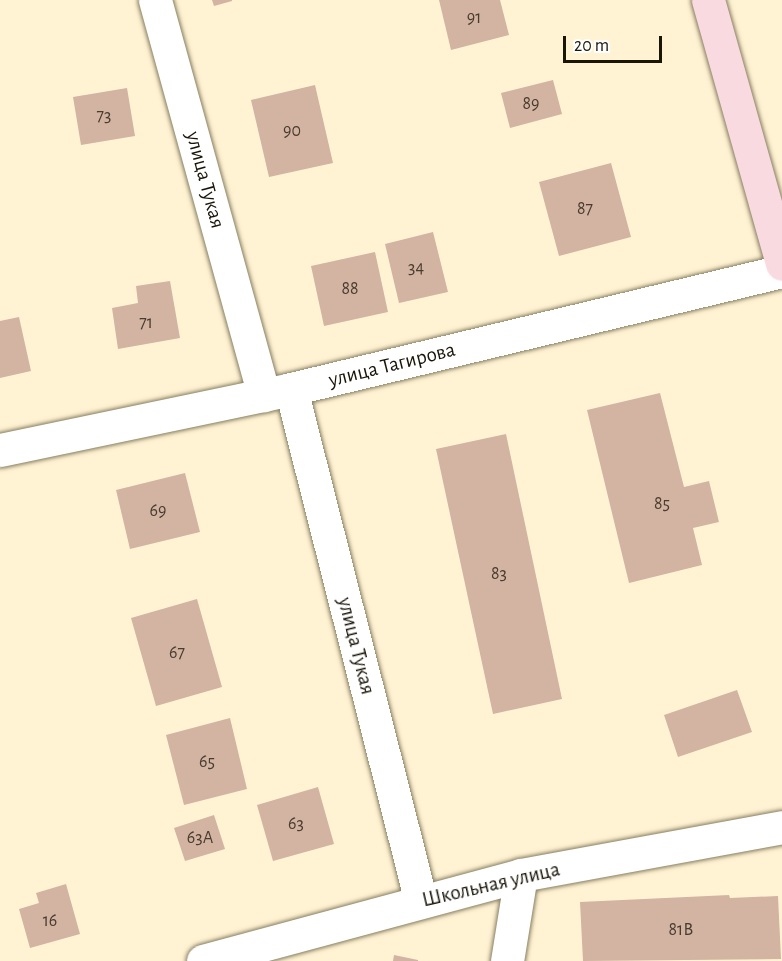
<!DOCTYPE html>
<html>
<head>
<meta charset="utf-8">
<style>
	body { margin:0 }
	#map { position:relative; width:782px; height:961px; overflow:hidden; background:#fff3d3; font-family:"Alegreya Sans",sans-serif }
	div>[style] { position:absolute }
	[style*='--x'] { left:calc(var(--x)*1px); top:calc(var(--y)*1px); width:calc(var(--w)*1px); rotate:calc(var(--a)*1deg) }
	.building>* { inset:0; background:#d3b3a1 }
	.roads { filter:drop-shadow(0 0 2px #887e61) drop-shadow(0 0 2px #887e61) }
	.minor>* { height:33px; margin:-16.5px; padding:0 16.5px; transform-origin:16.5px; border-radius:16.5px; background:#fff }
	.major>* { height:33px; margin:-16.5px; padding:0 16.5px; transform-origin:16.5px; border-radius:16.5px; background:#fadae1 }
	span { translate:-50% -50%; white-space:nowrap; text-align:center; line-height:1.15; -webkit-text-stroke:4.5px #fff; paint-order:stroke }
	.number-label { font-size:18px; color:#483c2f }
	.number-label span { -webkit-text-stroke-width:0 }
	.street-label { font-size:21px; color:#191509 }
	.scale { position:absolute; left:563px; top:36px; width:99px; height:27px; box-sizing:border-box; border:3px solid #191509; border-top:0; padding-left:8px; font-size:18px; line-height:21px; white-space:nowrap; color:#191509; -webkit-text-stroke:4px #fff; paint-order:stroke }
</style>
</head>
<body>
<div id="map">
	<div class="building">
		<i style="clip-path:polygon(212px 0,232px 0,232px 1px,214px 6px)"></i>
		<i style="clip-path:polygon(439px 0,500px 0,509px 35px,451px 50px)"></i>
		<i style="clip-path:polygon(553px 80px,562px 114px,510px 128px,501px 93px)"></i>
		<i style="clip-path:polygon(315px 85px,333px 163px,269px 177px,251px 100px)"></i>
		<i style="clip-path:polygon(127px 88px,135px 136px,81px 145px,73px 97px)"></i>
		<i style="clip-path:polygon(611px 163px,631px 237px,559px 256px,539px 182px)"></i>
		<i style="clip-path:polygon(433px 232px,448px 292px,399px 303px,385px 244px)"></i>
		<i style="clip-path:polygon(375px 252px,388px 312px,324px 326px,311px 266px)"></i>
		<i style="clip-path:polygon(170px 281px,180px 338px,118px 349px,112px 308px,138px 303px,136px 286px)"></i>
		<i style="clip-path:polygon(19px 317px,31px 371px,0 378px,0 321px)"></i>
		<i style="clip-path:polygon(660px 393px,684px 487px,709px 481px,719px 522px,693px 528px,702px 565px,629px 583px,587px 410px)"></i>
		<i style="clip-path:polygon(506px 434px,562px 699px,493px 714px,436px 449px)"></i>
		<i style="clip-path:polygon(185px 473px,200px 532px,130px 549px,116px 490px)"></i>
		<i style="clip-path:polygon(197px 599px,222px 687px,156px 706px,131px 618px)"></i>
		<i style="clip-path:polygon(737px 690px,752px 732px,678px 757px,664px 715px)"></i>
		<i style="clip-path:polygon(230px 718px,247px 789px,184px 805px,166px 735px)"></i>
		<i style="clip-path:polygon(318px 787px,334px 844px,273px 861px,257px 805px)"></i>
		<i style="clip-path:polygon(214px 815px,225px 849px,185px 861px,174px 828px)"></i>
		<i style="clip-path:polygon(66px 884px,80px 934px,30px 948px,19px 909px,39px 903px,36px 893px)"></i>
		<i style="clip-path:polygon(729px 895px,730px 898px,778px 896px,781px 959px,583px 961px,580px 902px)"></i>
		<i style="clip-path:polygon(394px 955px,418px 960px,418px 961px,393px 961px)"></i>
	</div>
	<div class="roads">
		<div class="minor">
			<i style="--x:155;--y:0;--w:410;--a:74.6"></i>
			<i style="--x:291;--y:389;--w:529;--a:75.78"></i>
			<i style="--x:0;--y:450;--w:297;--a:-11.8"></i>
			<i style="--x:291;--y:389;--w:505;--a:-13.51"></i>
			<i style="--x:203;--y:961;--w:329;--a:-15.1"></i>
			<i style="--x:521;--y:875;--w:265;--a:-10.4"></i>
			<i style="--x:507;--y:961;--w:87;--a:-80.8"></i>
		</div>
		<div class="major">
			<i style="--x:708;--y:0;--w:274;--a:74.3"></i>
		</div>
	</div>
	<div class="number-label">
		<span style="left:474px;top:18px">91</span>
		<span style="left:531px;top:104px">89</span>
		<span style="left:104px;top:116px">73</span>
		<span style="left:292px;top:131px">90</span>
		<span style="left:585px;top:209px">87</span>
		<span style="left:416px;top:268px">34</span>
		<span style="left:350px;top:289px">88</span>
		<span style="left:146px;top:323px">71</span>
		<span style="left:662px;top:504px">85</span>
		<span style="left:158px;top:511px">69</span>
		<span style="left:499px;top:574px">83</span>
		<span style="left:177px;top:653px">67</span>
		<span style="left:207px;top:762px">65</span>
		<span style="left:296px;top:824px">63</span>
		<span style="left:200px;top:838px">63А</span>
		<span style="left:50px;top:921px">16</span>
		<span style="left:681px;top:930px">81В</span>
	</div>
	<div class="street-label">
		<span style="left:205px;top:180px;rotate:75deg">улица Тукая</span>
		<span style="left:392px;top:365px;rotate:-14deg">улица Тагирова</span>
		<span style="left:356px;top:646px;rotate:76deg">улица Тукая</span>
		<span style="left:491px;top:885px;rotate:-13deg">Школьная улица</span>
	</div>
	<div class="scale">20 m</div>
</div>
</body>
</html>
